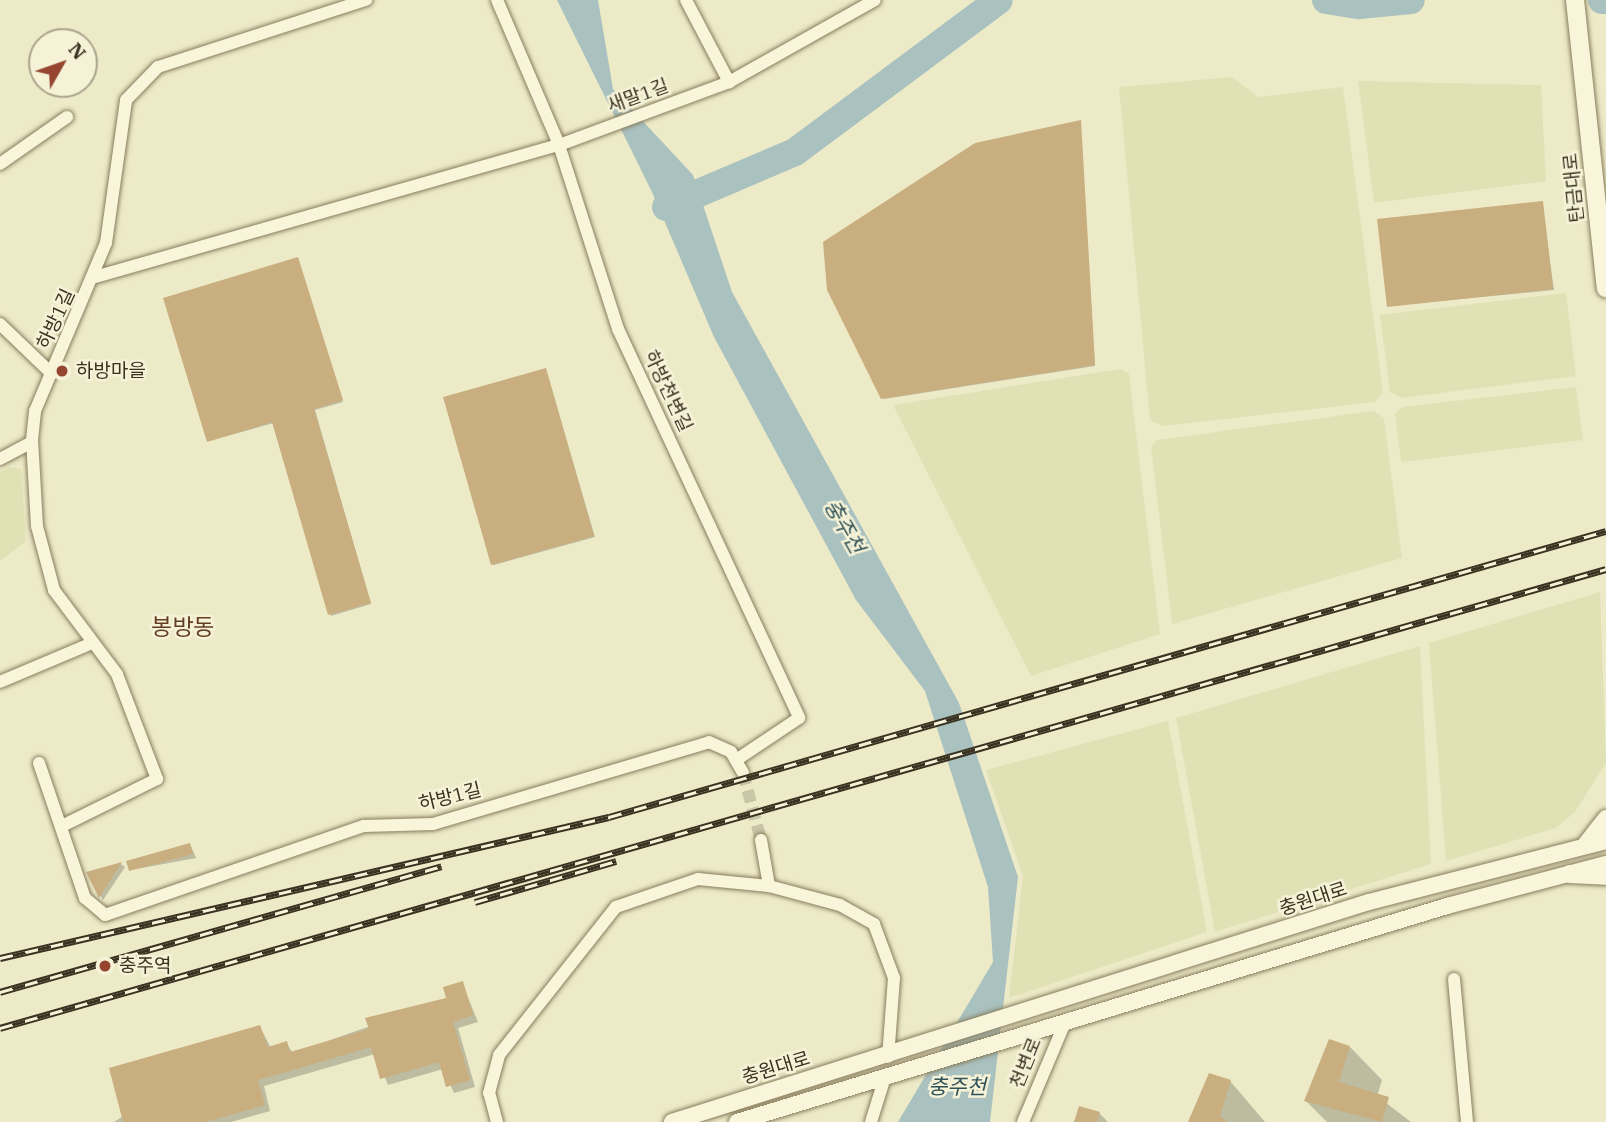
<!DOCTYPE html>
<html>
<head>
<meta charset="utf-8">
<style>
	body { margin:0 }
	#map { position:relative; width:1606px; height:1122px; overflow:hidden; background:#edeac8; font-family:"IBM Plex Serif","Noto Sans KR",serif }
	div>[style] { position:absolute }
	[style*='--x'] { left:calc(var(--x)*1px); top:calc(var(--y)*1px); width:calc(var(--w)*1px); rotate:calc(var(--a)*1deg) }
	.farmland>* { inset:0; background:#e0e2b6 }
	.water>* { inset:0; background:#a9c1bf }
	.shadow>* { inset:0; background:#0003 }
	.river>* { height:28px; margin:-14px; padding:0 14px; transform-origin:14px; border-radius:14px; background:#a9c1bf }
	.building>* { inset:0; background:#c9ae7f }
	.minor-tunnel>* { height:12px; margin-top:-6px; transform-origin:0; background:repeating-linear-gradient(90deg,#c9c5a7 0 12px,transparent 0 18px) }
	.roads { filter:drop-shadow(0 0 2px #887d5d) drop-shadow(0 0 2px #887d5d) }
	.minor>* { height:12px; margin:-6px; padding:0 6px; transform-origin:6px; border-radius:6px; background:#f8f5db }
	.tertiary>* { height:16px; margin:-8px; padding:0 8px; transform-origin:8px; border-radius:8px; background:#f8f5db }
	.secondary>* { height:18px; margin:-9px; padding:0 9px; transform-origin:9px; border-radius:9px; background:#f8f5db }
	.rail>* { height:7px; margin-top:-3.5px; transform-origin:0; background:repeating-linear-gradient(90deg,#f5f2d7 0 13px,#393221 0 26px); box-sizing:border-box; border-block:2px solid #393221 }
	.dots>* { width:19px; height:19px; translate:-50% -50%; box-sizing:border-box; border:4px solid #f5f2d7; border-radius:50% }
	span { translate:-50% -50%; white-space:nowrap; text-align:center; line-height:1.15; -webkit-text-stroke:5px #f5f2d7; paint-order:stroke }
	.street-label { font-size:19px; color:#393221 }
	.poi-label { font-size:19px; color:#393221 }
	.left { translate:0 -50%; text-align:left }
	.water-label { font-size:21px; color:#305258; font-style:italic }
	.quarter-label { font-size:23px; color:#643e22 }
	.north { position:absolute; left:28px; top:28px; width:70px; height:70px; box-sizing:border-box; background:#f5f2d7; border:2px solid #aaa58e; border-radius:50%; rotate:50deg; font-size:19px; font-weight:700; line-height:28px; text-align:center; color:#393221 }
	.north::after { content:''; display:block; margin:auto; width:24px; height:32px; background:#954530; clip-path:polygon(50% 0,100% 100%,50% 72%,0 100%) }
</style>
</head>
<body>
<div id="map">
	<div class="farmland">
		<i style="clip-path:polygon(1232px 77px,1258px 97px,1343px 87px,1383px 392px,1375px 402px,1163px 426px,1150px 420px,1119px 87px)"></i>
		<i style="clip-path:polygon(1358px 81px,1541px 85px,1546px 181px,1374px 203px)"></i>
		<i style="clip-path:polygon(1566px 293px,1576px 376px,1401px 398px,1390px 392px,1380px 315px)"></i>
		<i style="clip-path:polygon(1120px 369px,1129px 374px,1160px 634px,1031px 676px,893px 405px)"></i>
		<i style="clip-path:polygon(1576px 387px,1583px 440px,1401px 462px,1395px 414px,1402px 407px)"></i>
		<i style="clip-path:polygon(1374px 411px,1384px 418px,1402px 558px,1172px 624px,1151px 447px,1156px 440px)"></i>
		<i style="clip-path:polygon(9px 467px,21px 469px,26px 541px,0 561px,0 472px)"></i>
		<i style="clip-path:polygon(1600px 592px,1606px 763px,1575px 812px,1556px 828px,1446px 861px,1429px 643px)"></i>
		<i style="clip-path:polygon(1420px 646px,1431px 864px,1215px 932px,1176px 718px)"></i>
		<i style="clip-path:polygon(1168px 721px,1207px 932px,1009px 998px,1023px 876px,986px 770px)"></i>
	</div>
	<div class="water">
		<i style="clip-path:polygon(557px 0,598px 0,613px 89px,693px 175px,732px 292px,959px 703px,1018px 877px,990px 1122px,898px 1122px,993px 962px,988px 887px,925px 691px,856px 600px,714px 337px,652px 192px)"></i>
	</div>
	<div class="shadow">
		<i style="clip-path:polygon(1080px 122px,1095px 366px,884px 399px,883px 398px)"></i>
		<i style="clip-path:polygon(1542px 203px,1554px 290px,1389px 306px)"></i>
		<i style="clip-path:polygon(298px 259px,343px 402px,315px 410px,371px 604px,331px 616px,274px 423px,209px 441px)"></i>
		<i style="clip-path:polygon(546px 370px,595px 537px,494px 565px,492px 564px)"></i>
		<i style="clip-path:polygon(190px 844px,196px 858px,131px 870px)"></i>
		<i style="clip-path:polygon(121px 864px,125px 867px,103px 900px,88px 873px)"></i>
		<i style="clip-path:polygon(462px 983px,478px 1022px,458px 1028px,475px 1087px,454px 1093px,443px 1069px,388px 1085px,375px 1054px,264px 1086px,270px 1111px,231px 1122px,114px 1122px,260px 1027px,271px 1048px,286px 1043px,293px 1053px,448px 999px)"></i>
		<i style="clip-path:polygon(1350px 1047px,1382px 1080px,1377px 1096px,1411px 1122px,1327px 1122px,1306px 1101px)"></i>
		<i style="clip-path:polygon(1230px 1081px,1265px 1122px,1191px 1122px)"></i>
		<i style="clip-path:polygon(1080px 1108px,1100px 1114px,1108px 1122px,1074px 1122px)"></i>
	</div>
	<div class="river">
		<i style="--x:1326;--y:0;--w:33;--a:9"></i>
		<i style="--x:1359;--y:5;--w:52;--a:-5.5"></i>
		<i style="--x:1602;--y:0;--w:4;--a:0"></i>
		<i style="--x:666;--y:207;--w:140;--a:-23.1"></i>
		<i style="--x:795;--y:152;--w:254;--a:-36.7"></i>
	</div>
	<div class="building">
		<i style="clip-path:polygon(1081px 120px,1095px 365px,881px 399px,827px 290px,823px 242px,975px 143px)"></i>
		<i style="clip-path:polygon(1543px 201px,1553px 289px,1387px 307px,1377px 219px)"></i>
		<i style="clip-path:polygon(298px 257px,343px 400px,314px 409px,371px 603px,328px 615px,272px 422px,207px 442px,163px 298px)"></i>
		<i style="clip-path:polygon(546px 368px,594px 536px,491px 565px,443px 397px)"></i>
		<i style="clip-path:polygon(190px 843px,193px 854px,129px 871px,126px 861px)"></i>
		<i style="clip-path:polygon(122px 862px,99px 898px,86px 872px)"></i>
		<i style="clip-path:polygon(463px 981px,473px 1015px,453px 1022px,470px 1080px,446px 1087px,439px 1062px,380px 1079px,371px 1047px,258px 1080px,265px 1105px,205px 1122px,123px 1122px,109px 1068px,260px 1025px,268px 1047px,287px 1041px,290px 1052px,369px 1029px,365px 1018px,446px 998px,443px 987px)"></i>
		<i style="clip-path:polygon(1329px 1039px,1350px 1046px,1339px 1082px,1389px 1097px,1382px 1122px,1304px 1101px)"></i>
		<i style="clip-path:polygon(1209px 1073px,1231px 1080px,1220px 1116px,1227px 1122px,1188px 1122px)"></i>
		<i style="clip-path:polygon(1079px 1106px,1100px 1112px,1097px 1122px,1074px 1122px)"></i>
	</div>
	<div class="minor-tunnel">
		<i style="--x:743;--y:773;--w:69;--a:75"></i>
	</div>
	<div class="roads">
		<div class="minor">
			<i style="--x:497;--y:0;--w:158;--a:66.8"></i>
			<i style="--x:559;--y:145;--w:193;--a:72.2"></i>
			<i style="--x:618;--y:329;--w:429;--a:65"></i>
			<i style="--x:799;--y:718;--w:76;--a:146.3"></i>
			<i style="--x:686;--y:0;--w:93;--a:62.3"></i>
			<i style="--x:0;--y:164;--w:82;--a:-35"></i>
			<i style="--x:95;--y:277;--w:482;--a:-15.9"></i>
			<i style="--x:559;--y:145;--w:181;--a:-20.3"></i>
			<i style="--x:729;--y:82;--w:167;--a:-29.3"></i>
			<i style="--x:0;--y:324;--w:72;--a:43.9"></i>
			<i style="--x:0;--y:459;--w:36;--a:-28"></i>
			<i style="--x:0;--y:682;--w:98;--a:-22.9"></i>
			<i style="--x:39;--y:763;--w:143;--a:71.2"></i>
			<i style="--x:85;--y:898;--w:26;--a:40"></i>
			<i style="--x:105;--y:915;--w:274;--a:-19"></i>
			<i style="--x:364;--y:826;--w:69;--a:-1.7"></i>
			<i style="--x:433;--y:824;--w:288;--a:-16.5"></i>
			<i style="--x:709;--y:742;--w:24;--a:24"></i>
			<i style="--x:731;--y:752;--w:24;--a:60"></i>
			<i style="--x:64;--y:825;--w:104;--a:-26.3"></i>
			<i style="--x:157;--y:779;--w:112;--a:-110.9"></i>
			<i style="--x:117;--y:674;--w:105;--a:-126.9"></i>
			<i style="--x:54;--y:590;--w:66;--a:-104.9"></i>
			<i style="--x:37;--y:526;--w:86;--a:-93.3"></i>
			<i style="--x:32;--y:440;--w:29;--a:-84"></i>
			<i style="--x:35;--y:411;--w:182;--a:-67.1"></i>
			<i style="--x:106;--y:243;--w:144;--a:-82"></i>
			<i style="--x:126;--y:100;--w:46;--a:-45.9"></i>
			<i style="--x:158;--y:67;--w:219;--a:-17.9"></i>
			<i style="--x:761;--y:840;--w:47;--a:80.1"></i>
			<i style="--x:769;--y:886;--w:73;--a:15"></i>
			<i style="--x:840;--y:905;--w:39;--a:29"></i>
			<i style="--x:874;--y:924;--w:58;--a:69.7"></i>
			<i style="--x:894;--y:978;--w:79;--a:94.3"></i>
			<i style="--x:1454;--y:979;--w:144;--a:84.8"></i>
			<i style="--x:497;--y:1122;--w:30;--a:-105"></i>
			<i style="--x:489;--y:1093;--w:39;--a:-75"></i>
			<i style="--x:499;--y:1055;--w:189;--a:-51.7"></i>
			<i style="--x:616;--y:907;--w:87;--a:-18.9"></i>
			<i style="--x:698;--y:879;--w:71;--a:5.6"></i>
			<i style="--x:871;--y:1122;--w:47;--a:-72.7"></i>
			<i style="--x:1023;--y:1122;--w:111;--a:-67.1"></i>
		</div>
		<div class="tertiary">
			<i style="--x:672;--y:1122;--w:731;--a:-17.52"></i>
			<i style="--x:1369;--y:902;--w:245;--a:-14.4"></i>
			<i style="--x:737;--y:1122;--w:742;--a:-16.92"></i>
			<i style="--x:1447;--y:906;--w:164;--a:-14.8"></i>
		</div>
		<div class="secondary">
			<i style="--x:1575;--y:0;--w:290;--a:83.9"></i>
			<i style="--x:1586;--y:845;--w:33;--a:-52"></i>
			<i style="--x:1570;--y:874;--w:36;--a:3"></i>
		</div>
	</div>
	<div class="rail">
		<i style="--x:475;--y:902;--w:147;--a:-16.2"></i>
		<i style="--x:0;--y:958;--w:625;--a:-13.04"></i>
		<i style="--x:609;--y:817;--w:1037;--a:-16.01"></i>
		<i style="--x:0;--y:992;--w:459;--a:-15.9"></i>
		<i style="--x:0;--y:1028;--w:1670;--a:-15.95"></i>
	</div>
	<div class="dots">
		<i style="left:62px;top:371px;background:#954530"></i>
		<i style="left:105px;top:966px;background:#954530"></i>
	</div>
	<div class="street-label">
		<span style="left:638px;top:96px;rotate:-20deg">새말1길</span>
		<span style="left:1574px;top:188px;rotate:-96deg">탄금대로</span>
		<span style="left:56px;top:319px;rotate:-65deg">하방1길</span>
		<span style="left:668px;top:391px;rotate:65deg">하방천변길</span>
		<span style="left:450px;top:797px;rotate:-14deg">하방1길</span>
		<span style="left:1313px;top:899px;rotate:-18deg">충원대로</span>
		<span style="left:1026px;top:1063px;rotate:-68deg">천변로</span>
		<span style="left:776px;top:1068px;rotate:-17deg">충원대로</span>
	</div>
	<div class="poi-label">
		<span class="left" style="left:76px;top:371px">하방마을</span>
		<span class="left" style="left:119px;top:966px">충주역</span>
	</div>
	<div class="water-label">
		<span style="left:845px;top:526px;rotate:60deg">충주천</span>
		<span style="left:957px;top:1086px">충주천</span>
	</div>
	<div class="quarter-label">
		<span style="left:183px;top:626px">봉방동</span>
	</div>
	<div class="north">N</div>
</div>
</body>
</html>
